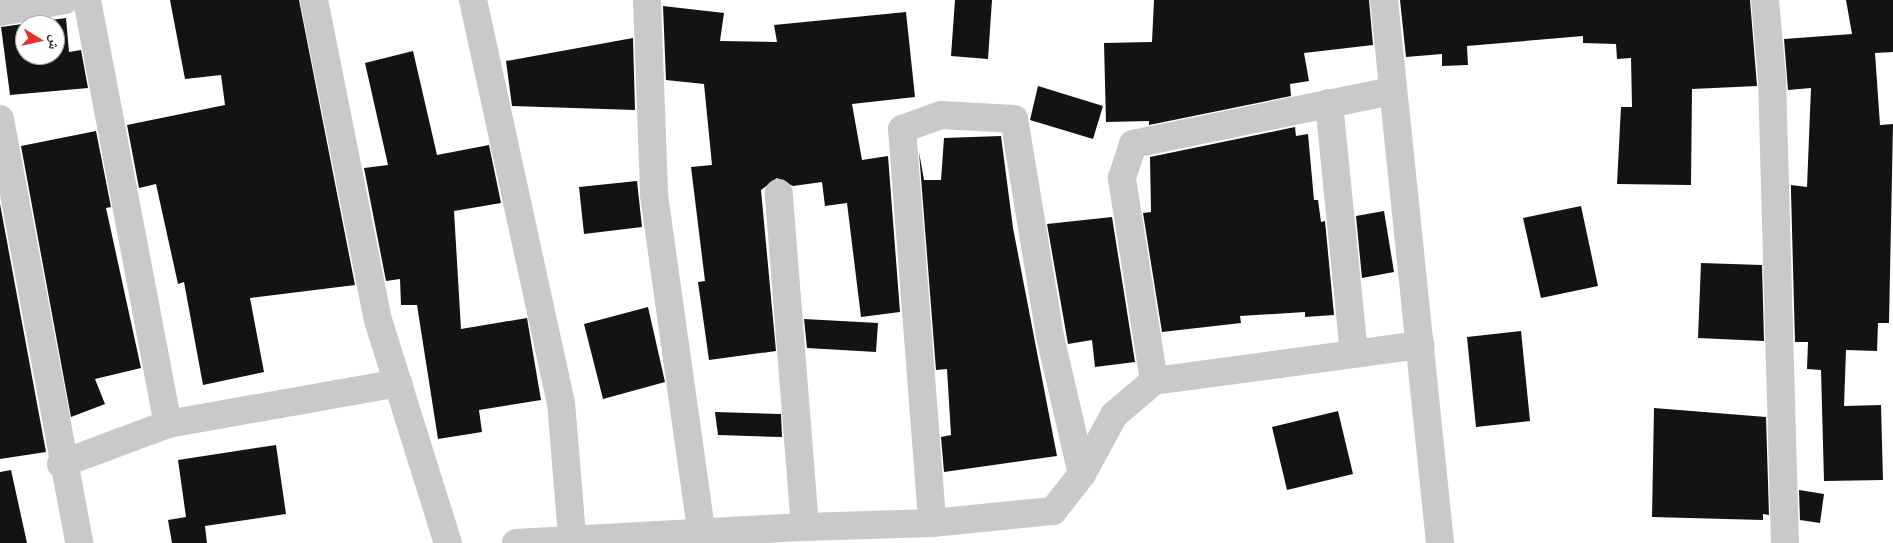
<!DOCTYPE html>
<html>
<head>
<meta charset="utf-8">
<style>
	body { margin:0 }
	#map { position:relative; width:1893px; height:543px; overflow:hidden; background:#fff; font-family:"Fira Sans Condensed","Noto Naskh Arabic",sans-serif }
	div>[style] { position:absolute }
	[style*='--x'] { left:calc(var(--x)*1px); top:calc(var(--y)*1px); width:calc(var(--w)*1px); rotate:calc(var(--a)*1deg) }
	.building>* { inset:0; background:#131313 }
	.minor>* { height:28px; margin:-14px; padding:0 14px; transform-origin:14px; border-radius:14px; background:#c9c9c9 }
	span { translate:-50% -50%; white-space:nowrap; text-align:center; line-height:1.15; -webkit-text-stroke:5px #fff; paint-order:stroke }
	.north { position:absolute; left:15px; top:15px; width:50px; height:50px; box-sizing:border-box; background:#fff; border:1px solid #ababab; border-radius:50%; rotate:99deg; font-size:14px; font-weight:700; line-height:20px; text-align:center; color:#2c2c2c }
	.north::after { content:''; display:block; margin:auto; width:18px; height:22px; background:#e72f2a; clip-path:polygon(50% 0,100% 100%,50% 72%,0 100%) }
</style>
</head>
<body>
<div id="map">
	<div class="building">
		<i style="clip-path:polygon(170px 0,299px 0,355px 285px,250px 298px,264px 372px,203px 385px,184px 282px,178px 284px,156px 184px,139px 188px,127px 125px,225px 105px,221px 75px,185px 79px)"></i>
		<i style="clip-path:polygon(955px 0,992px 0,988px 59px,951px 56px)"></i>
		<i style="clip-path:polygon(1154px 0,1369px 0,1373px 45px,1304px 53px,1309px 81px,1290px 84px,1291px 96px,1149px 125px,1149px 121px,1106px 122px,1104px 43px,1152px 42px)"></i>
		<i style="clip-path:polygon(1400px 0,1750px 0,1757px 86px,1692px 89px,1691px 185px,1617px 184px,1621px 107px,1632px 107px,1631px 58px,1617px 59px,1616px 44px,1583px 43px,1583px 36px,1467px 46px,1468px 65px,1442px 66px,1442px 54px,1406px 57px)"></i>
		<i style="clip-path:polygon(1846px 0,1893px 0,1893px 52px,1875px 53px,1880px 125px,1893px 124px,1889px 323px,1878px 323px,1877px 351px,1846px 350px,1844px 406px,1881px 405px,1883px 480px,1824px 481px,1821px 370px,1807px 369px,1808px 342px,1795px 342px,1791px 192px,1791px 185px,1807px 187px,1811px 88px,1788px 90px,1784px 39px,1852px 34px)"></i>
		<i style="clip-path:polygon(663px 6px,724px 13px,720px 41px,777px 42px,774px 25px,906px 12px,915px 97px,852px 104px,862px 160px,888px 156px,900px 312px,861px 317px,847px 203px,825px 206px,822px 182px,793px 186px,777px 178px,761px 190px,776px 351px,709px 360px,698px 282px,705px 281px,691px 167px,712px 165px,704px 84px,666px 80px)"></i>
		<i style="clip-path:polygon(evenodd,66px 18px,69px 52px,81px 50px,88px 88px,10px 95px,1px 27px,66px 18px,25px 25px,55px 25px,55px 55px,25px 55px,25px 25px)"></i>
		<i style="clip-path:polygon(633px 38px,635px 110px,512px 106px,506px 61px)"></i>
		<i style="clip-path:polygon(413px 51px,437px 155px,489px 145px,501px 203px,454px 211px,461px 329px,527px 318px,541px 400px,479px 410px,482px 432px,438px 439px,417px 305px,401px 305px,400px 279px,386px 281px,364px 168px,388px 165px,365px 63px)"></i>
		<i style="clip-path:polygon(1038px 86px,1103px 106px,1093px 139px,1030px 120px)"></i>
		<i style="clip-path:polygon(1295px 127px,1296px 136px,1308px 134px,1314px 200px,1318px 200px,1321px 222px,1325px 221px,1334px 315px,1305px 317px,1305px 312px,1240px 316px,1241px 323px,1162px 332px,1143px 213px,1151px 212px,1150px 157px)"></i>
		<i style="clip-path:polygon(96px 131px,111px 207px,106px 208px,141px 368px,95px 379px,105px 404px,71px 417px,21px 146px)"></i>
		<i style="clip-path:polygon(1001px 136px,1013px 228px,1057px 456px,944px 472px,941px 437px,951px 435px,947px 369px,936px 370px,919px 152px,924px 180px,941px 180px,944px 138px)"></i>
		<i style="clip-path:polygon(637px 181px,642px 227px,584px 234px,579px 187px)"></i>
		<i style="clip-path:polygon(0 204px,46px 452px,0 459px)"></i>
		<i style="clip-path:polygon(1581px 206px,1598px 286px,1541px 298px,1523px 218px)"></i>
		<i style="clip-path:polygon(1384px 211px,1394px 272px,1362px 278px,1356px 216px)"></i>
		<i style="clip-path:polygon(1112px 217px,1135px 362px,1095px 367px,1092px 340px,1068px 344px,1047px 224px)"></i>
		<i style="clip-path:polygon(1701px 263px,1762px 265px,1764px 341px,1698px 338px)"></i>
		<i style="clip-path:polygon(648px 307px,665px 382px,603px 399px,584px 324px)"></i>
		<i style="clip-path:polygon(804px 319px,878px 323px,876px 352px,807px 348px)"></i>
		<i style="clip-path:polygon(1521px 331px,1530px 421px,1476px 427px,1467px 337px)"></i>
		<i style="clip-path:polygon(1654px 408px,1766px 417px,1769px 515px,1763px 514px,1763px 520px,1652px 517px)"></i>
		<i style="clip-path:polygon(1338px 411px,1353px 474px,1287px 490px,1272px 427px)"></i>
		<i style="clip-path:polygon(715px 412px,781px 414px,782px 437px,718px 435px)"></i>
		<i style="clip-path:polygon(276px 445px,286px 514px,205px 526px,207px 543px,172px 543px,168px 520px,186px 517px,178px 460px)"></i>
		<i style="clip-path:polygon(11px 470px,27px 543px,0 543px,0 472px)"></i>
		<i style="clip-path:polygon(1799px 490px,1824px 494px,1820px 523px,1800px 520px)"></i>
	</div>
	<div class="minor">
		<i style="--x:87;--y:0;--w:432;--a:79.2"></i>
		<i style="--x:314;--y:0;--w:326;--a:78.7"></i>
		<i style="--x:378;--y:320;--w:234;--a:72.6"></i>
		<i style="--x:473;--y:0;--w:412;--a:77.7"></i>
		<i style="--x:561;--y:402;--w:135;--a:85.3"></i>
		<i style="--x:647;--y:0;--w:195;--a:87.9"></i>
		<i style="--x:654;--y:195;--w:351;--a:82"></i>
		<i style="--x:1384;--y:0;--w:546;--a:84.11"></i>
		<i style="--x:1765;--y:0;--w:79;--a:84.9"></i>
		<i style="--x:1772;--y:79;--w:464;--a:88.4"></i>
		<i style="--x:0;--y:12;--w:66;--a:-10.5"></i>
		<i style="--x:1329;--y:103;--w:252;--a:84.3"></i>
		<i style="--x:0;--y:119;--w:431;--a:79.4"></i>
		<i style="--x:1154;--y:381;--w:206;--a:-99"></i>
		<i style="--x:1122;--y:178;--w:36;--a:-72"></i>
		<i style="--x:1133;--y:144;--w:264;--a:-11.6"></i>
		<i style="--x:61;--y:464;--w:114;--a:-20.5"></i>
		<i style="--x:168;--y:424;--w:234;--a:-10.1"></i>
		<i style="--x:1082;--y:474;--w:67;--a:-61.5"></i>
		<i style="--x:1114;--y:415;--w:52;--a:-40.4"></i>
		<i style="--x:1154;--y:381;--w:269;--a:-7.7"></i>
		<i style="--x:805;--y:527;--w:127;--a:-1.8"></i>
		<i style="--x:932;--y:523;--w:122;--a:-5.7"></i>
		<i style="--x:1053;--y:511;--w:47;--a:-51.9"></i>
		<i style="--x:1082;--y:474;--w:142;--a:-103.1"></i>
		<i style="--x:1050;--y:336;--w:220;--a:-99.4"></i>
		<i style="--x:1014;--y:119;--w:73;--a:-176.9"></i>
		<i style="--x:941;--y:115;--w:41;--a:160.3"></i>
		<i style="--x:902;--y:129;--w:395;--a:85.6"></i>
		<i style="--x:516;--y:543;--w:289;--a:-3.2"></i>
		<i style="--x:805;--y:527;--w:335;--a:-94.5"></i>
	</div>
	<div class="north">ش</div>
</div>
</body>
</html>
